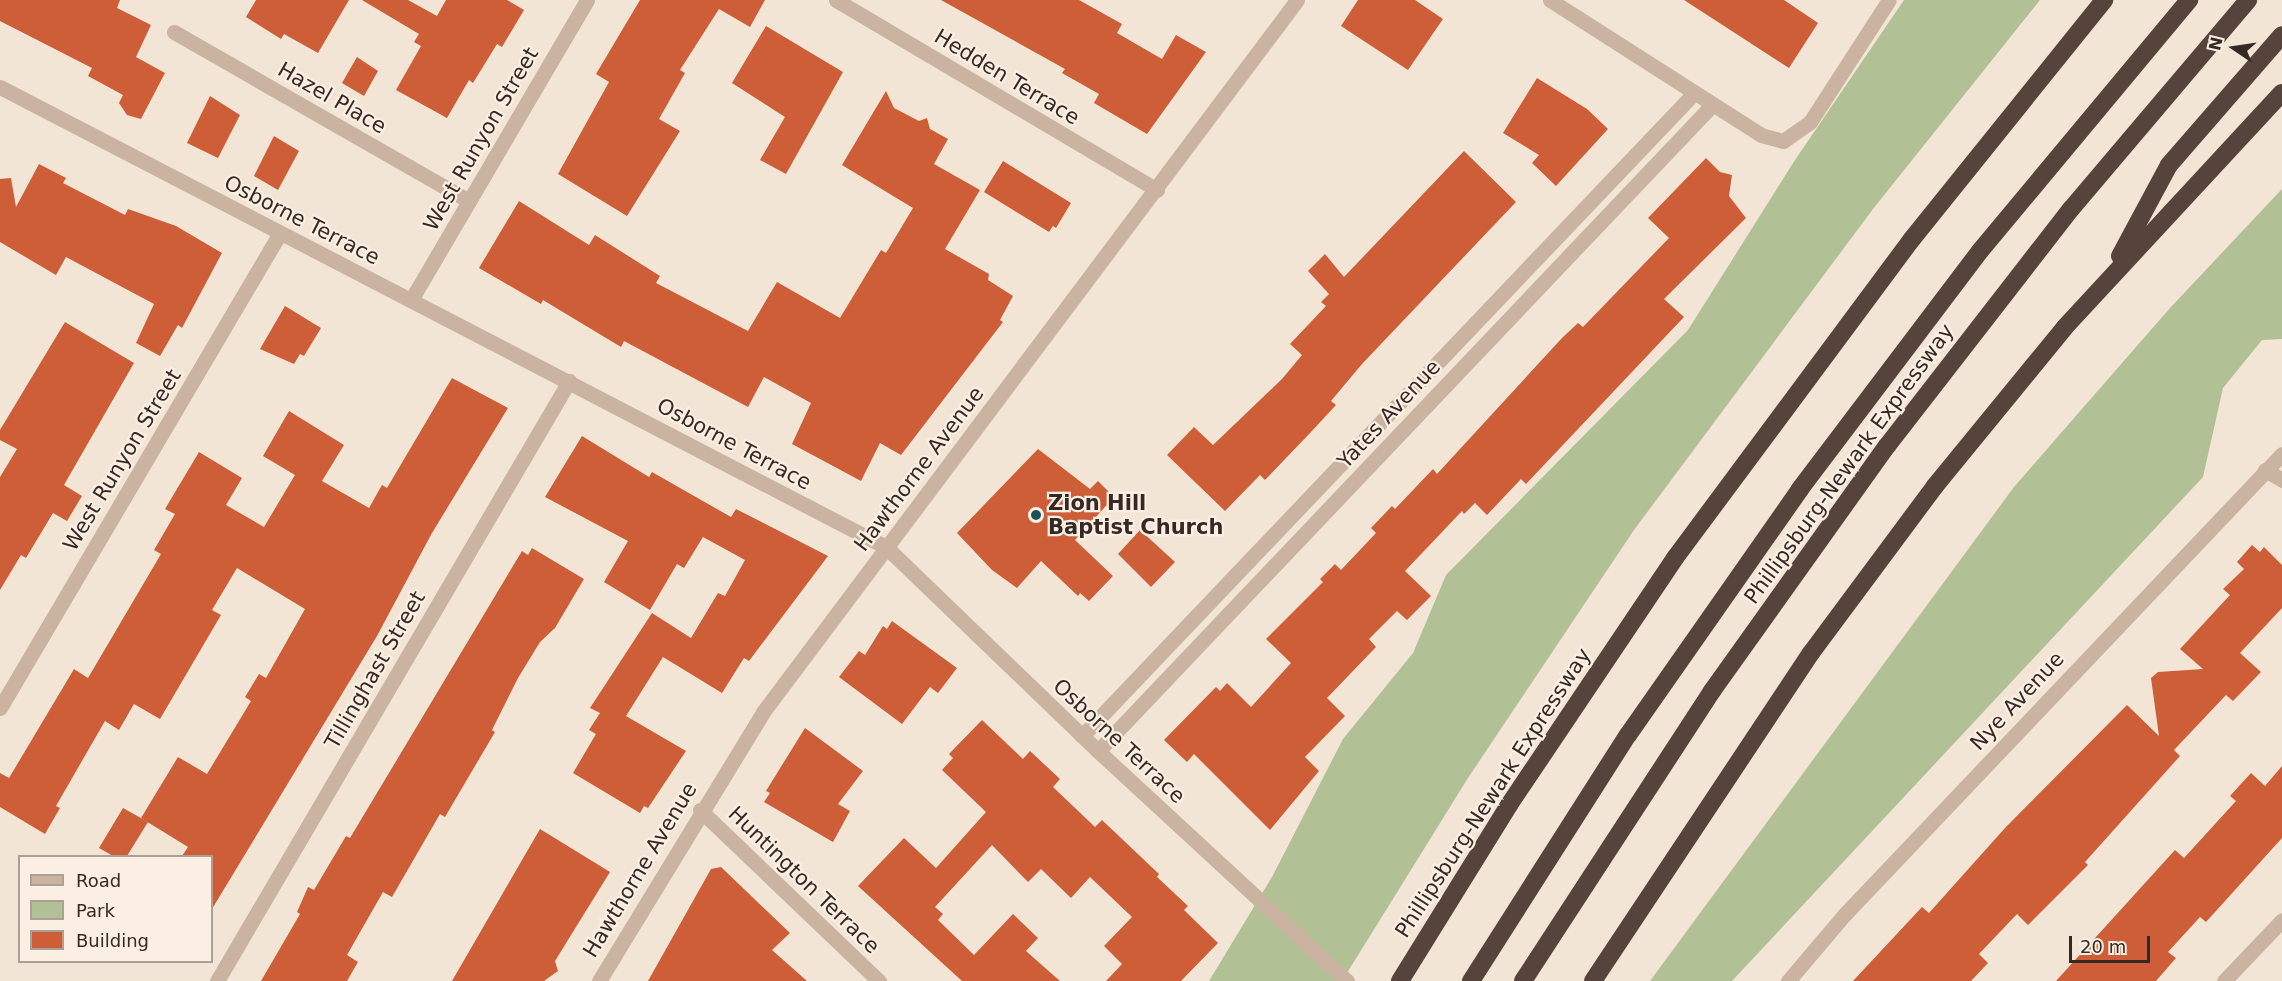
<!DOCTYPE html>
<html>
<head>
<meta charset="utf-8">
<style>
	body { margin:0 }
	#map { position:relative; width:2282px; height:981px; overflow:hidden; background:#f2e5d5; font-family:"DejaVu Sans",sans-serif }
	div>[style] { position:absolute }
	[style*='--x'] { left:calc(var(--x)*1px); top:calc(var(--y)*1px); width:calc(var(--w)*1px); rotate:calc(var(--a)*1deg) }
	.green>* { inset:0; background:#b2c195 }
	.building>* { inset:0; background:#cd5e38 }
	.minor>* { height:15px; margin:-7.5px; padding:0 7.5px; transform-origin:7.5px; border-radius:7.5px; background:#cab4a1 }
	.highway>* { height:18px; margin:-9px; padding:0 9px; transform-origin:9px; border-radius:9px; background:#56433b }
	.dots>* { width:16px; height:16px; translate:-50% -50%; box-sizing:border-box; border:3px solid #faefe2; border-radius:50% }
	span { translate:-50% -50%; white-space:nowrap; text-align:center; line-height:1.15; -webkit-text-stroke:4.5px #faefe2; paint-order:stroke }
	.street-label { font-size:21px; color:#342924 }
	.poi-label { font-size:21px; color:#342924; font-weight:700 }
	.left { translate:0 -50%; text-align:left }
	.legend { position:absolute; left:18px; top:855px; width:195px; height:108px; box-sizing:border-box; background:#faefe2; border:2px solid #aba096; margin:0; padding:8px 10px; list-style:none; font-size:18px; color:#342924 }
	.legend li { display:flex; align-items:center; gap:12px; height:30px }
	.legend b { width:30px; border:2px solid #aba096 }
	.north { position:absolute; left:2204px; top:18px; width:60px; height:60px; -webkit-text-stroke:4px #faefe2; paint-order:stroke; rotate:283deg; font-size:16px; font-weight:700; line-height:24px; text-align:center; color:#342924 }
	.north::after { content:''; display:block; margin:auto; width:21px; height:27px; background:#342924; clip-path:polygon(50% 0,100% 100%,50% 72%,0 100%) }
	.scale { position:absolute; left:2069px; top:936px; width:81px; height:27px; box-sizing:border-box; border:3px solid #342924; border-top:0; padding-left:8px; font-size:18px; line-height:21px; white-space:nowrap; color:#342924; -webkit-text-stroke:4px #faefe2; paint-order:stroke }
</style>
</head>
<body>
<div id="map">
	<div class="green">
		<i style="clip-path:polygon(1904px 0,2040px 0,1873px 209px,1634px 530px,1468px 778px,1342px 981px,1209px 981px,1272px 877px,1343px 739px,1413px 653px,1446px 575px,1688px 330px,1795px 160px)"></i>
		<i style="clip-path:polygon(2282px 189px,2282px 339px,2262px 340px,2223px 388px,2203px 477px,1732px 981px,1650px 981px,2014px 487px,2170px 308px)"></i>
	</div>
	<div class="building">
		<i style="clip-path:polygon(0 0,120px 0,117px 8px,151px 25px,136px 57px,165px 73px,141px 119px,127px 115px,119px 103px,123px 95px,88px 76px,92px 68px,0 21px)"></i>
		<i style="clip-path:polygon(256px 0,349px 0,318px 53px,284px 34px,281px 39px,246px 17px)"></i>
		<i style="clip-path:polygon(362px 0,408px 0,437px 16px,446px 0,507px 0,524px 10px,502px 47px,497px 44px,473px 83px,469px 80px,447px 118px,396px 90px,421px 46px,414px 42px,419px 34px)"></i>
		<i style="clip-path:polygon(640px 0,765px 0,750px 27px,719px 9px,680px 70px,685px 73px,659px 119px,680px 131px,627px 216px,558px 174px,609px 82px,596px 74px)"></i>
		<i style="clip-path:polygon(941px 0,1079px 0,1122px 24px,1117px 33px,1162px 59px,1176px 35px,1206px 52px,1147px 134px,1094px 103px,1099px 94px,1062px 73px,1065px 69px)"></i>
		<i style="clip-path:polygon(1358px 0,1415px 0,1443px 19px,1408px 70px,1341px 26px)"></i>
		<i style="clip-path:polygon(1684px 0,1784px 0,1818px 23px,1789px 68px)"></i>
		<i style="clip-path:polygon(766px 26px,843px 72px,786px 174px,760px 160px,785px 117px,732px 83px)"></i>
		<i style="clip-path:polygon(357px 57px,378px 71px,364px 96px,342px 83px)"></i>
		<i style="clip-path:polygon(1537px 78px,1587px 109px,1608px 129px,1556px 186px,1532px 163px,1539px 155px,1503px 133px)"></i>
		<i style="clip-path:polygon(886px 91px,894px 108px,919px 121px,927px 118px,930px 129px,948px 139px,934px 164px,980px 190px,945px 249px,989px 274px,988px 280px,1013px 296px,1000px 320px,1003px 322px,901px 455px,880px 443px,861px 481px,792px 444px,811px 403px,764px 377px,748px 407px,624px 341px,621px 347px,543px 300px,541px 304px,479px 268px,519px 201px,589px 245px,595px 235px,660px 276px,656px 283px,748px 331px,777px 282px,840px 318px,881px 250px,886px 253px,913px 208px,842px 165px)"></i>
		<i style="clip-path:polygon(210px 96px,240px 115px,218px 158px,187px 143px)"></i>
		<i style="clip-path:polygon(274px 136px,299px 151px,278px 190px,254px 176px)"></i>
		<i style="clip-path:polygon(1464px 151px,1516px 202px,1362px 364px,1331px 401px,1336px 405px,1310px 433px,1265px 480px,1260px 475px,1225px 511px,1167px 455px,1194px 427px,1213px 445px,1282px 379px,1302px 355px,1290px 344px,1326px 306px,1321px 302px,1329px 294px,1308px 271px,1325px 254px,1344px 277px)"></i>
		<i style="clip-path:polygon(1706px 158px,1720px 172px,1732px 175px,1729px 196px,1746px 218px,1664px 299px,1684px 317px,1526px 484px,1521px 479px,1487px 515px,1475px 503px,1464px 514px,1462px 511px,1405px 571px,1431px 596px,1407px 620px,1397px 611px,1369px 639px,1376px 647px,1327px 698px,1345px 716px,1305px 757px,1319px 771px,1270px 830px,1194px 754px,1187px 762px,1164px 740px,1216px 687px,1220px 691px,1227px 683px,1251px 707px,1291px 663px,1266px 639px,1323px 582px,1320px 579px,1335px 564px,1341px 570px,1376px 533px,1371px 528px,1392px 506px,1395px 509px,1433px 469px,1437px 474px,1562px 338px,1578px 323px,1583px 327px,1669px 238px,1648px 218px)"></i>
		<i style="clip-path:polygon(1003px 161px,1071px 203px,1056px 228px,1053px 226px,1049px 232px,984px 192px)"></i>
		<i style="clip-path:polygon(39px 164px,66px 178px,63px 183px,125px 215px,128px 209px,176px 226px,222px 253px,182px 328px,178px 325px,160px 356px,136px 343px,154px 304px,66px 257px,56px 275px,0 242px,0 179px,11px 178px,16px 207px)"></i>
		<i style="clip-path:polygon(285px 306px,321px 328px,304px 356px,300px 354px,294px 364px,260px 349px)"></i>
		<i style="clip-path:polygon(65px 322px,134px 363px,64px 485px,82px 496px,67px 521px,53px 513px,26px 558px,21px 555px,0 590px,0 477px,17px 449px,0 440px,0 430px)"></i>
		<i style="clip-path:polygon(452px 378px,508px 408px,432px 533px,377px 636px,212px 909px,212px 856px,182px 856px,188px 847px,141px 818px,178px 757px,207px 774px,251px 701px,245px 697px,259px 674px,266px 678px,305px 609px,237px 568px,212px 610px,221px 615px,160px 719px,134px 704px,119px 730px,105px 721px,56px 806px,60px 808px,45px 834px,0 807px,0 773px,9px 778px,74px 669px,88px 678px,161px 554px,154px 550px,175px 514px,165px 509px,199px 452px,242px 478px,226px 505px,264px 527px,295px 475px,263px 456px,289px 411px,344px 445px,322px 481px,369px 508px,382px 485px,387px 488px)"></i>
		<i style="clip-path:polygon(582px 436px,649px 477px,652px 472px,731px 517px,736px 509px,828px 556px,749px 661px,744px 658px,722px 693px,663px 657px,626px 716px,686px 751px,648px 808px,644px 806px,640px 813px,573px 773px,596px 734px,589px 730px,600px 713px,590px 708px,652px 613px,691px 638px,718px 593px,725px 596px,745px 560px,703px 537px,684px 568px,677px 564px,650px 610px,604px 582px,628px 541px,545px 497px)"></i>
		<i style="clip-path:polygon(1038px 449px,1090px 489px,1098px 481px,1114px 497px,1075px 540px,1113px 576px,1089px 601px,1080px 593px,1078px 596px,1041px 561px,1017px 588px,992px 570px,957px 533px)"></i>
		<i style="clip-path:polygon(1140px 530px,1175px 562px,1151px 587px,1118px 554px)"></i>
		<i style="clip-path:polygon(2252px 545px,2260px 552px,2264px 547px,2282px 565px,2282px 608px,2240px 653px,2261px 672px,2233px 701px,2226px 695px,2174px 750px,2180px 756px,2085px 862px,2088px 865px,2028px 925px,2017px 914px,1979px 954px,1988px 963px,1971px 981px,1853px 981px,1922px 907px,1929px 913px,2005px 828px,2127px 705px,2159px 736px,2151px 678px,2158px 672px,2203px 669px,2180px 649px,2230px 595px,2223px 589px,2244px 569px,2237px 562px)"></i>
		<i style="clip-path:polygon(532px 548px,584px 579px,555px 628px,540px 642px,518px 678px,492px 730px,495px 732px,445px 817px,440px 814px,392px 897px,383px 892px,347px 955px,358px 962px,347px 981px,261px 981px,300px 914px,297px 912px,308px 887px,314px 890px,346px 836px,350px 838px,522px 551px,528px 555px)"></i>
		<i style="clip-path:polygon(892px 621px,957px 668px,938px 693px,930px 687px,902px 724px,839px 677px,859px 651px,865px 655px,883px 626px,887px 629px)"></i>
		<i style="clip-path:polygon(982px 720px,1023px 759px,1030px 751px,1060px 779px,1053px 787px,1095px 827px,1102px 820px,1159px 874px,1157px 877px,1188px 906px,1184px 910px,1218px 943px,1181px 981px,1106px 981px,1122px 964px,1104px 946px,1132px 917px,1090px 877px,1071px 898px,1041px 869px,1028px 882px,992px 845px,935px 907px,943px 914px,938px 920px,974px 955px,1013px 914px,1038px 938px,1026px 951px,1060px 981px,962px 981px,858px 886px,904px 838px,936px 868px,986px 812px,942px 770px,953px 758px,949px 754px)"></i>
		<i style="clip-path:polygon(805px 728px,863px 771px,838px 804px,850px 811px,833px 842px,764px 802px,770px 793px,766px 791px)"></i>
		<i style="clip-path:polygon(2282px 766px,2282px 838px,2206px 922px,2200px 917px,2168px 952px,2176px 958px,2156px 981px,2056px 981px,2175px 850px,2184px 858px,2236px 801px,2230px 796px,2251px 773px,2265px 786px)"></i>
		<i style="clip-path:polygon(123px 808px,148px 822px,127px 856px,113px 856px,99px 848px)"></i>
		<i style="clip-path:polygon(540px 829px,610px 872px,555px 961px,558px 971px,544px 981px,452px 981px)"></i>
		<i style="clip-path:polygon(721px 867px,790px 933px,772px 950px,807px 981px,648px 981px,711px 869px)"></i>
	</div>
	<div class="minor">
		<i style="--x:836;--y:0;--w:373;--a:30.6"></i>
		<i style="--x:1550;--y:0;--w:250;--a:32.6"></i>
		<i style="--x:1761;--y:135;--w:23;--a:15"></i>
		<i style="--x:1783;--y:141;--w:33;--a:-35"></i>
		<i style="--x:1810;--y:122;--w:145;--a:-57.1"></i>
		<i style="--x:174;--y:32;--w:340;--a:29.8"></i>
		<i style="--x:0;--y:87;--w:998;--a:27.44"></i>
		<i style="--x:886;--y:547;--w:294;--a:43.9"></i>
		<i style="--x:1098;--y:751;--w:339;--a:42.7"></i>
		<i style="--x:411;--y:300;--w:348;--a:-59.6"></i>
		<i style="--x:2265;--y:470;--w:20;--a:30"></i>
		<i style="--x:0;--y:708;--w:551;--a:-59.48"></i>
		<i style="--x:1082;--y:736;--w:888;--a:-46.41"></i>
		<i style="--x:1098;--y:751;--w:891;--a:-46.45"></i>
		<i style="--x:700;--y:810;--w:248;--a:43.7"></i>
		<i style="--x:217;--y:981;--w:696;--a:-59.6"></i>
		<i style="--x:599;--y:981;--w:315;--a:-58.6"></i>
		<i style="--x:763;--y:712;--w:890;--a:-53.13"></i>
		<i style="--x:1788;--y:981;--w:87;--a:-49.7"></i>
		<i style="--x:1844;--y:915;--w:636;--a:-46.47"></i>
		<i style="--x:2224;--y:981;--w:84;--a:-46.4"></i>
	</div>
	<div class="highway">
		<i style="--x:2120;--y:256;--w:103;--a:-61.7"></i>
		<i style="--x:2169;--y:165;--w:172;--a:-49"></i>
		<i style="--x:1400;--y:981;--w:207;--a:-58.2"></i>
		<i style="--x:1509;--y:805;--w:298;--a:-56.1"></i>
		<i style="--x:1675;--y:558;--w:397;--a:-53.4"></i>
		<i style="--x:1912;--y:239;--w:307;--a:-51.2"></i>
		<i style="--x:1471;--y:981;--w:292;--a:-57.5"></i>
		<i style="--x:1628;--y:735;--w:300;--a:-55"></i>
		<i style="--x:1800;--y:489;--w:298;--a:-52.9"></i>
		<i style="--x:1980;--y:251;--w:327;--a:-50.2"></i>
		<i style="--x:1523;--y:981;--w:346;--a:-56.9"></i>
		<i style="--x:1712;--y:691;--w:301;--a:-54.5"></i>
		<i style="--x:1887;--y:446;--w:300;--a:-52.2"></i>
		<i style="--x:2071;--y:209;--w:274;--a:-49.7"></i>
		<i style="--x:1593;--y:981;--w:394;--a:-56.4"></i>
		<i style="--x:1811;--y:653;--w:208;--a:-53.4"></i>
		<i style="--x:1935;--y:486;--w:205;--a:-50.7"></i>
		<i style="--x:2065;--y:327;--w:319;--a:-47.2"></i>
	</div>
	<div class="dots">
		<i style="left:1036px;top:515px;background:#185257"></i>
	</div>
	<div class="street-label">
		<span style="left:1007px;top:77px;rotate:31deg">Hedden Terrace</span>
		<span style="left:332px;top:98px;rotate:30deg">Hazel Place</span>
		<span style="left:481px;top:139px;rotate:-60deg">West Runyon Street</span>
		<span style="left:302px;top:220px;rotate:27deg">Osborne Terrace</span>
		<span style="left:1389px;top:414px;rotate:-47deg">Yates Avenue</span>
		<span style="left:734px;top:444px;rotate:28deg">Osborne Terrace</span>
		<span style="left:122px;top:460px;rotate:-59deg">West Runyon Street</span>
		<span style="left:1849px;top:464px;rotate:-54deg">Phillipsburg-Newark Expressway</span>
		<span style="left:919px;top:469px;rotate:-53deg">Hawthorne Avenue</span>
		<span style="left:375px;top:670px;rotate:-60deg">Tillinghast Street</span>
		<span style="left:2017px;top:701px;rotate:-47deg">Nye Avenue</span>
		<span style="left:1119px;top:741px;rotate:43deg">Osborne Terrace</span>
		<span style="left:1493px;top:793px;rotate:-57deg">Phillipsburg-Newark Expressway</span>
		<span style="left:640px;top:870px;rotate:-59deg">Hawthorne Avenue</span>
		<span style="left:804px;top:880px;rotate:44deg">Huntington Terrace</span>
	</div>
	<div class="poi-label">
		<span class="left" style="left:1048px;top:515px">Zion Hill<br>Baptist Church</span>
	</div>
	<ul class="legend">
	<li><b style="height:8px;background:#cab4a1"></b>Road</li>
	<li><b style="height:16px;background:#b2c195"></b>Park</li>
	<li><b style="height:16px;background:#cd5e38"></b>Building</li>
	</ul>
	<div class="north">N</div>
	<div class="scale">20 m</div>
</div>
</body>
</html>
